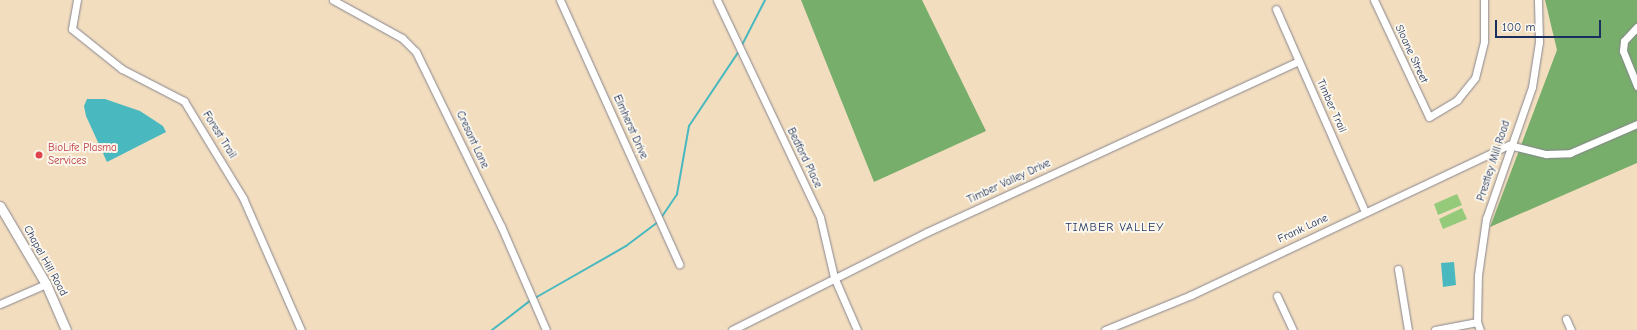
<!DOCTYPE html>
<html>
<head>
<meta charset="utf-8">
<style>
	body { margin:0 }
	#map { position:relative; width:1637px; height:330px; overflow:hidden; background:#f3ddbf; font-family:"Comic Neue",sans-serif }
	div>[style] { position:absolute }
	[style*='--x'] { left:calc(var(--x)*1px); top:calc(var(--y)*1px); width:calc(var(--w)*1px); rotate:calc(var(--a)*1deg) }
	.green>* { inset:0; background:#96ca7b }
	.forest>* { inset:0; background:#78ae6b }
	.water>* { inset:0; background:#49b9bf }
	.stream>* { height:2px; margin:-1px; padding:0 1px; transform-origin:1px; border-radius:1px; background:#49b9bf }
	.roads { filter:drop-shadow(0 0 1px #87868e) drop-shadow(0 0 1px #87868e) }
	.minor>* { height:7px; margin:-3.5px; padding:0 3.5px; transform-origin:3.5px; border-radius:3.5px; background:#fff }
	.major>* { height:9px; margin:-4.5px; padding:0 4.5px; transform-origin:4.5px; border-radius:4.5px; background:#fff }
	.dots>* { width:11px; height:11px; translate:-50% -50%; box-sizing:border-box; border:2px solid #fbf7ec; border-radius:50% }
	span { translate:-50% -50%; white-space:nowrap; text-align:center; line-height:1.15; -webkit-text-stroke:4px #fbf7ec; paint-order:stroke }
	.street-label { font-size:11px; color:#1b2f5e }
	.health-label { font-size:11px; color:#be3a42 }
	.left { translate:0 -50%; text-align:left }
	.neighbourhood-label { font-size:12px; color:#1b2f5e; letter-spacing:1px }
	.scale { position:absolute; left:1495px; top:20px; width:106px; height:18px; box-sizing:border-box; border:2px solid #1b2f5e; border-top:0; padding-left:5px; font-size:12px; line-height:14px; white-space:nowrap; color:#1b2f5e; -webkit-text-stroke:3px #fbf7ec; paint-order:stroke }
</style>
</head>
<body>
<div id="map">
	<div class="green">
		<i style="clip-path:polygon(1457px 194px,1462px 205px,1438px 215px,1434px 204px)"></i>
		<i style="clip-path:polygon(1462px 208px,1467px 219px,1443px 229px,1439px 219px)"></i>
	</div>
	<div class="forest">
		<i style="clip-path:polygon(801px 0,922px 0,986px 131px,874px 182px)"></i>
		<i style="clip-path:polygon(1545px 0,1637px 0,1637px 163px,1490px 227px,1557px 50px)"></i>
	</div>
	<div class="water">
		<i style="clip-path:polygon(87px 99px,105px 99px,140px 111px,163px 126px,166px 132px,107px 162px,86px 116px,84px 106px)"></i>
		<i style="clip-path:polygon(1454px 262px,1456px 285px,1443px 287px,1441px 263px)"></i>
	</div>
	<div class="stream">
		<i style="--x:741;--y:47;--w:53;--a:-62.9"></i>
		<i style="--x:661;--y:218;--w:29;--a:-56"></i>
		<i style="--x:677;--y:194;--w:69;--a:-80"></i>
		<i style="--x:689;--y:126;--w:90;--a:-56.3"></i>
		<i style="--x:535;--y:298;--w:105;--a:-29.7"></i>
		<i style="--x:626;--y:246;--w:40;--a:-37"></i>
		<i style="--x:492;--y:330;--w:49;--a:-37.6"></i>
	</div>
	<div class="roads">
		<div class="minor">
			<i style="--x:77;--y:0;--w:29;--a:100"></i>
			<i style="--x:72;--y:29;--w:64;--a:38.7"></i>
			<i style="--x:122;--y:69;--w:70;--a:27.3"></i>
			<i style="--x:184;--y:101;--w:114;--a:58.7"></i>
			<i style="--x:243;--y:198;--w:144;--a:66.3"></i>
			<i style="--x:333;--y:0;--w:79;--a:28.8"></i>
			<i style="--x:402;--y:38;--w:20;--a:45"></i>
			<i style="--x:416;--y:52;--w:194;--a:64"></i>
			<i style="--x:501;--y:226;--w:113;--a:66.6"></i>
			<i style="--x:560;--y:0;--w:290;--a:65.7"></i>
			<i style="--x:717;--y:0;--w:240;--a:64.6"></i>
			<i style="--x:820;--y:217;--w:62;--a:76.9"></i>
			<i style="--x:834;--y:277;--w:58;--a:66.5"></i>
			<i style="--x:1374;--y:0;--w:129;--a:64.8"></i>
			<i style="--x:1429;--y:117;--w:33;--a:-31"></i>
			<i style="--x:1457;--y:100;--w:28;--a:-51"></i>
			<i style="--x:1475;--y:78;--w:38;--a:-76"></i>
			<i style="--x:1484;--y:41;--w:41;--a:-90"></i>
			<i style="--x:1276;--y:9;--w:222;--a:66.3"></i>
			<i style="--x:1637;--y:27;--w:19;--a:133"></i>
			<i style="--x:1624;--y:41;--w:10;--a:96"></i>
			<i style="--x:1623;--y:51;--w:38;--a:68"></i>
			<i style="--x:1398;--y:269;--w:62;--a:80.7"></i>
			<i style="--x:1277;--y:296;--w:38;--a:65"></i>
			<i style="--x:0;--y:304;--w:50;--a:-23.5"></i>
			<i style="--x:1566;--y:319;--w:12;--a:66"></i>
			<i style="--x:732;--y:330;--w:218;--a:-26.7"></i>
			<i style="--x:927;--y:232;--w:409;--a:-24.7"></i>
			<i style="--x:1105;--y:330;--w:93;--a:-22.1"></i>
			<i style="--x:1191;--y:295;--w:352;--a:-25.3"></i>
			<i style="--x:1509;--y:145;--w:38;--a:14"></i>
			<i style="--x:1546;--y:154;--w:24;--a:-2"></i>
			<i style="--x:1570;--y:153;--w:73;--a:-23.4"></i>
			<i style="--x:1435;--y:330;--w:43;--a:-10.8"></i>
			<i style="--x:1480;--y:330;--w:9;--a:-111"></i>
			<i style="--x:1477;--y:322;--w:47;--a:-88.8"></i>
			<i style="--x:1478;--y:275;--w:57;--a:-81.9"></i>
			<i style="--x:1486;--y:219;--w:140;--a:-70.8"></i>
			<i style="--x:1532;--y:87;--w:46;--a:-81.2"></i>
			<i style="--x:1539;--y:42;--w:42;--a:-91.4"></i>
		</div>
		<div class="major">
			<i style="--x:0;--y:206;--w:91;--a:59.5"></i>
			<i style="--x:46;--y:284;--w:50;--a:66.5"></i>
		</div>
	</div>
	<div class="dots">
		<i style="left:39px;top:155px;background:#e0444e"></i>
	</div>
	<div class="street-label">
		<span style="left:1411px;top:54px;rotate:65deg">Sloane Street</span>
		<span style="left:1331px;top:106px;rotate:66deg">Timber Trail</span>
		<span style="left:630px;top:127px;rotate:66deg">Elmherst Drive</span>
		<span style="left:219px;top:135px;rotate:58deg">Forest Trail</span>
		<span style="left:472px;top:140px;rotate:65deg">Cresant Lane</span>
		<span style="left:804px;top:158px;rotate:64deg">Bedford Place</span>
		<span style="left:1494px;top:161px;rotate:-72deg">Prestley Mill Road</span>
		<span style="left:1009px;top:182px;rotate:-25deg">Timber Valley Drive</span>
		<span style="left:1303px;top:229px;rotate:-25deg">Frank Lane</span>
		<span style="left:45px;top:261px;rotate:61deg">Chapel Hill Road</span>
	</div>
	<div class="health-label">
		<span class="left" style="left:48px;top:155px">BioLife Plasma<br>Services</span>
	</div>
	<div class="neighbourhood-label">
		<span style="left:1115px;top:228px">TIMBER VALLEY</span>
	</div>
	<div class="scale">100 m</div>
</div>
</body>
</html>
